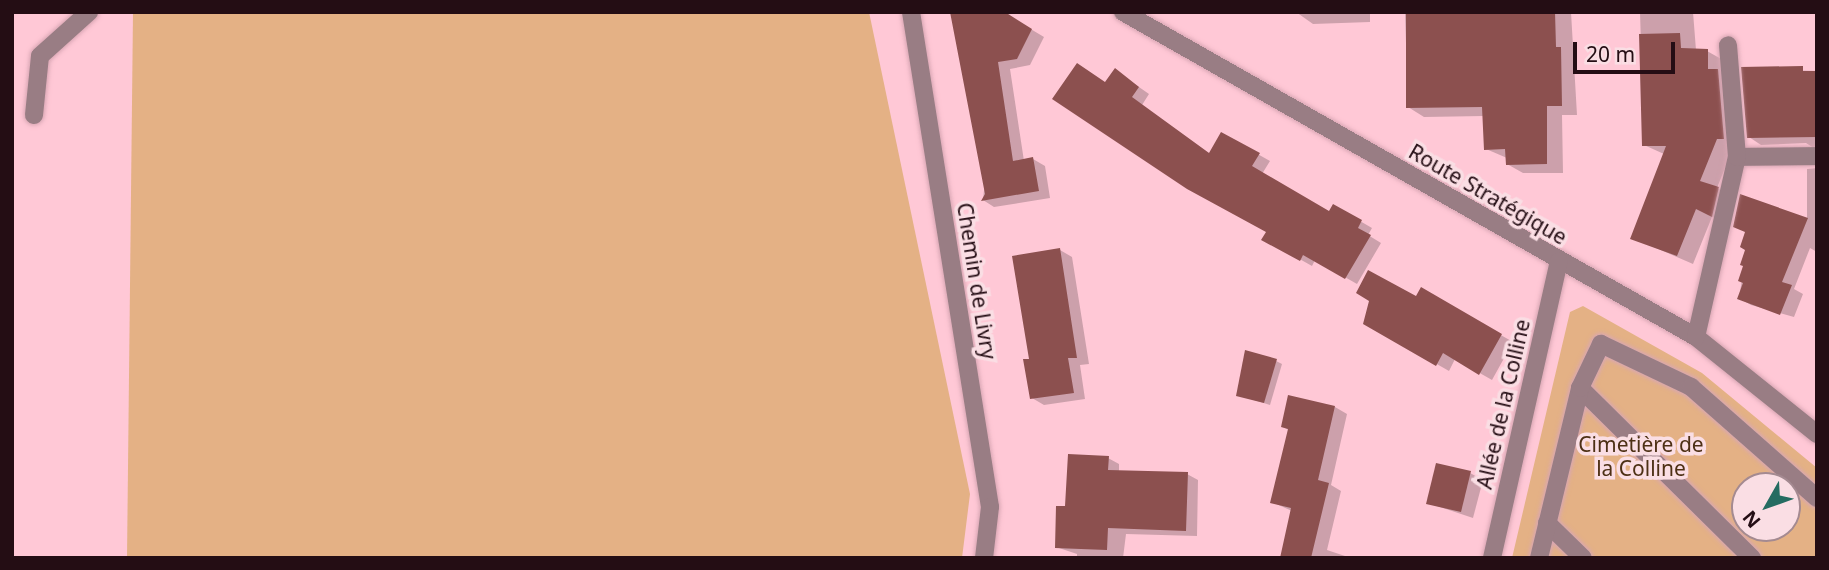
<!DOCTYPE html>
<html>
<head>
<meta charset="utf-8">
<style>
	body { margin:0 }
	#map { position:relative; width:1829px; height:570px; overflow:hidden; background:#ffc8d6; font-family:"Noto Sans",sans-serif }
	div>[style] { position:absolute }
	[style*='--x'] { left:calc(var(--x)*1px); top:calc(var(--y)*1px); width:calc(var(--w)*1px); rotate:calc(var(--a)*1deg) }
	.green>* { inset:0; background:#e4b185 }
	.shadow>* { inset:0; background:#0003 }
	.building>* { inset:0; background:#8c504f }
	.roads { filter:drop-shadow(0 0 2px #d8a6b3) drop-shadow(0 0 2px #d8a6b3) }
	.minor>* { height:18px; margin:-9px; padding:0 9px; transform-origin:9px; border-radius:9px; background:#997d84 }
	span { translate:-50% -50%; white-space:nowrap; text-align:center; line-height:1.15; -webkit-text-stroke:7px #fadee4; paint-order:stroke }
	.street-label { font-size:21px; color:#240d14 }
	.park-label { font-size:21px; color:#4d3015 }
	.frame { position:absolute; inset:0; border:14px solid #240d14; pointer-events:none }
	.north { position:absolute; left:1731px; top:472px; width:70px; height:70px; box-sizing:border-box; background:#fadee4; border:2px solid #a48a91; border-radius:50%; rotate:230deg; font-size:19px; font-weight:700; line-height:28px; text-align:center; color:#240d14 }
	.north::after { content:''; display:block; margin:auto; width:24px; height:32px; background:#256c61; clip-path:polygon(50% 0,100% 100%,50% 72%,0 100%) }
	.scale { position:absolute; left:1573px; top:42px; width:102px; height:32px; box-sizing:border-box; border:4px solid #240d14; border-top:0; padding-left:9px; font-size:21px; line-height:24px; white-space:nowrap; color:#240d14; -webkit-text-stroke:5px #fadee4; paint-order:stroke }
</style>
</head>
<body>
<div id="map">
	<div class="green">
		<i style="clip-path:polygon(133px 12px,869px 12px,970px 494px,962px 558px,127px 558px)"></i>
		<i style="clip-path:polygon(evenodd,1583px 306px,1702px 373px,1817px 468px,1817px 558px,1512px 558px,1570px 312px,1583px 306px,1745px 486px,1787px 486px,1787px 528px,1745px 528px,1745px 486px)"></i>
	</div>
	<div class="shadow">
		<i style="clip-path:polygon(1002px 12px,1044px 37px,1030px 65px,1010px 69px,1024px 161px,1033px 159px,1045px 166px,1050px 198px,994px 207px,983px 200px)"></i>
		<i style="clip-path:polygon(1296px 12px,1370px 12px,1370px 22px,1313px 24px)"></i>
		<i style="clip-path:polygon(1405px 12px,1571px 12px,1577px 115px,1562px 115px,1563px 173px,1523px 173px,1507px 164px,1507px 158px,1486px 149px,1484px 116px,1424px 117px,1408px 107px)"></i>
		<i style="clip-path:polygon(1640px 12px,1693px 12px,1696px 50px,1707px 51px,1723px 60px,1733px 148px,1717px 188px,1734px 198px,1728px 224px,1712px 217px,1693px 264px,1633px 238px,1664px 154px,1644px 145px)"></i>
		<i style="clip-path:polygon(1743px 69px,1817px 71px,1817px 150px,1806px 143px,1761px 145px,1749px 137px)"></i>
		<i style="clip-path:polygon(1116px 71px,1149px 94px,1142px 105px,1210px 154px,1222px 134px,1270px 161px,1262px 174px,1329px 214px,1334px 206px,1372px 228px,1368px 235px,1381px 243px,1357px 284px,1315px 260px,1312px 266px,1264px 239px,1268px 232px,1106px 83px)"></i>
		<i style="clip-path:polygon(1817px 168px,1817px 252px,1810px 248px,1794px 289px,1803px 294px,1794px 317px,1751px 305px,1739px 298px,1747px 249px,1807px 219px,1807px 169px)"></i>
		<i style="clip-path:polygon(1060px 250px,1072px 257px,1089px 364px,1080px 365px,1085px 399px,1044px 405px,1032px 398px,1031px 360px)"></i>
		<i style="clip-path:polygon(1422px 290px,1513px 342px,1492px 380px,1455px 359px,1449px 371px,1365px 323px,1417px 298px)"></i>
		<i style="clip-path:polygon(1276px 361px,1282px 364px,1270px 405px,1238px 395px)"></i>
		<i style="clip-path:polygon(1335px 407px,1347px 414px,1331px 485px,1341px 491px,1327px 550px,1351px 558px,1282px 558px,1292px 511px,1272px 502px,1289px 430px,1283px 427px)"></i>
		<i style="clip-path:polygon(1108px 458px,1119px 464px,1119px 472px,1187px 474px,1198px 480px,1197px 536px,1126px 534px,1123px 558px,1077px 558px,1077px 554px,1056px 547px,1067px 508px)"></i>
		<i style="clip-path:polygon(1470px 473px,1483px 480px,1473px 518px,1428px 503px)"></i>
	</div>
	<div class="building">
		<i style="clip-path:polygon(950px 12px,1005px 12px,1032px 29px,1017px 59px,998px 62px,1013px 161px,1033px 157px,1039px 191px,981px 201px,985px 194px)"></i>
		<i style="clip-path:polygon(1406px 12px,1555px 12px,1556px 47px,1561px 47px,1562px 106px,1547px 106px,1547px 164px,1506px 165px,1505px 149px,1484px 150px,1482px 107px,1406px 108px)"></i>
		<i style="clip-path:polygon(1680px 33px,1681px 48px,1708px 49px,1708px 69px,1718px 69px,1724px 139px,1717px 139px,1700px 181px,1719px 187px,1712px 217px,1696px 209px,1677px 256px,1630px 239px,1666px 146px,1642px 146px,1639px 34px)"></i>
		<i style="clip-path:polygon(1077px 63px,1105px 82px,1115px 68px,1139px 87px,1132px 97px,1209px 153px,1221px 132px,1260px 153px,1252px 166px,1329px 211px,1333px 204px,1362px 220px,1358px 228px,1371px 235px,1345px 279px,1303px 255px,1300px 261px,1261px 240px,1266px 232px,1187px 189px,1052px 99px)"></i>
		<i style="clip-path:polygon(1803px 66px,1803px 71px,1817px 71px,1817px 137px,1747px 138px,1741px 67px)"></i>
		<i style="clip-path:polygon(1740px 194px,1808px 218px,1782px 282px,1792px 285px,1780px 315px,1737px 299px,1743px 283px,1738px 281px,1743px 266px,1740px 265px,1745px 250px,1740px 247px,1745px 232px,1733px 227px)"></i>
		<i style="clip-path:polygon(1060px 248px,1077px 358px,1068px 358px,1074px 393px,1030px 399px,1023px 359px,1029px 359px,1012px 256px)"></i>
		<i style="clip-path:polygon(1368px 270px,1416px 296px,1421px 287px,1502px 334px,1479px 375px,1443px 353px,1436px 366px,1363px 324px,1369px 301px,1356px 293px)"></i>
		<i style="clip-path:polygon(1245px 350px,1277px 359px,1264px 403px,1236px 396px)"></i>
		<i style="clip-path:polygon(1288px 395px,1335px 406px,1318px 480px,1329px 483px,1311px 558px,1280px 558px,1291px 508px,1270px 503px,1288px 429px,1281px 427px)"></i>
		<i style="clip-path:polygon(1068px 454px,1109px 456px,1108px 470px,1188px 472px,1186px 531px,1108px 528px,1107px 550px,1055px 548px,1056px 506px,1065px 506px)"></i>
		<i style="clip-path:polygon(1436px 463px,1471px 471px,1461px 512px,1426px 504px)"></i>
	</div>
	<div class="roads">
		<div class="minor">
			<i style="--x:911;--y:12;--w:501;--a:80.93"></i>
			<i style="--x:990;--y:507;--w:51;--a:96.7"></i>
			<i style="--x:1123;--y:12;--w:659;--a:29.56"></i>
			<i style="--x:1696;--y:337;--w:155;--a:38.7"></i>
			<i style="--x:34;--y:115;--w:59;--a:-84.2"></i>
			<i style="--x:40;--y:56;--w:66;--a:-41.9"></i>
			<i style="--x:1737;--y:157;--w:80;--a:-0.7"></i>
			<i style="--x:1696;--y:337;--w:185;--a:-77.2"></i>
			<i style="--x:1737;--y:157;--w:112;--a:-94.6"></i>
			<i style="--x:1580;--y:388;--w:242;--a:44.7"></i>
			<i style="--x:1547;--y:523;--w:50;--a:44.2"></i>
			<i style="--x:1492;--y:558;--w:304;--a:-77.3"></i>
			<i style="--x:1539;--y:558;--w:175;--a:-76.4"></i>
			<i style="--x:1580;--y:388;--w:49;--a:-64.5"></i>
			<i style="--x:1601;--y:344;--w:100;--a:25.5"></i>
			<i style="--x:1691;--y:387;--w:168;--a:41.4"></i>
		</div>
	</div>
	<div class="street-label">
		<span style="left:1488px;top:194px;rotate:30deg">Route Stratégique</span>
		<span style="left:977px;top:281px;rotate:81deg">Chemin de Livry</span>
		<span style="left:1503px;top:404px;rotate:-77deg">Allée de la Colline</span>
	</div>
	<div class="park-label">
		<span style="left:1641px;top:456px">Cimetière de<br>la Colline</span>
	</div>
	<div class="frame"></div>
	<div class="north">N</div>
	<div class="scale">20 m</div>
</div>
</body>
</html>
